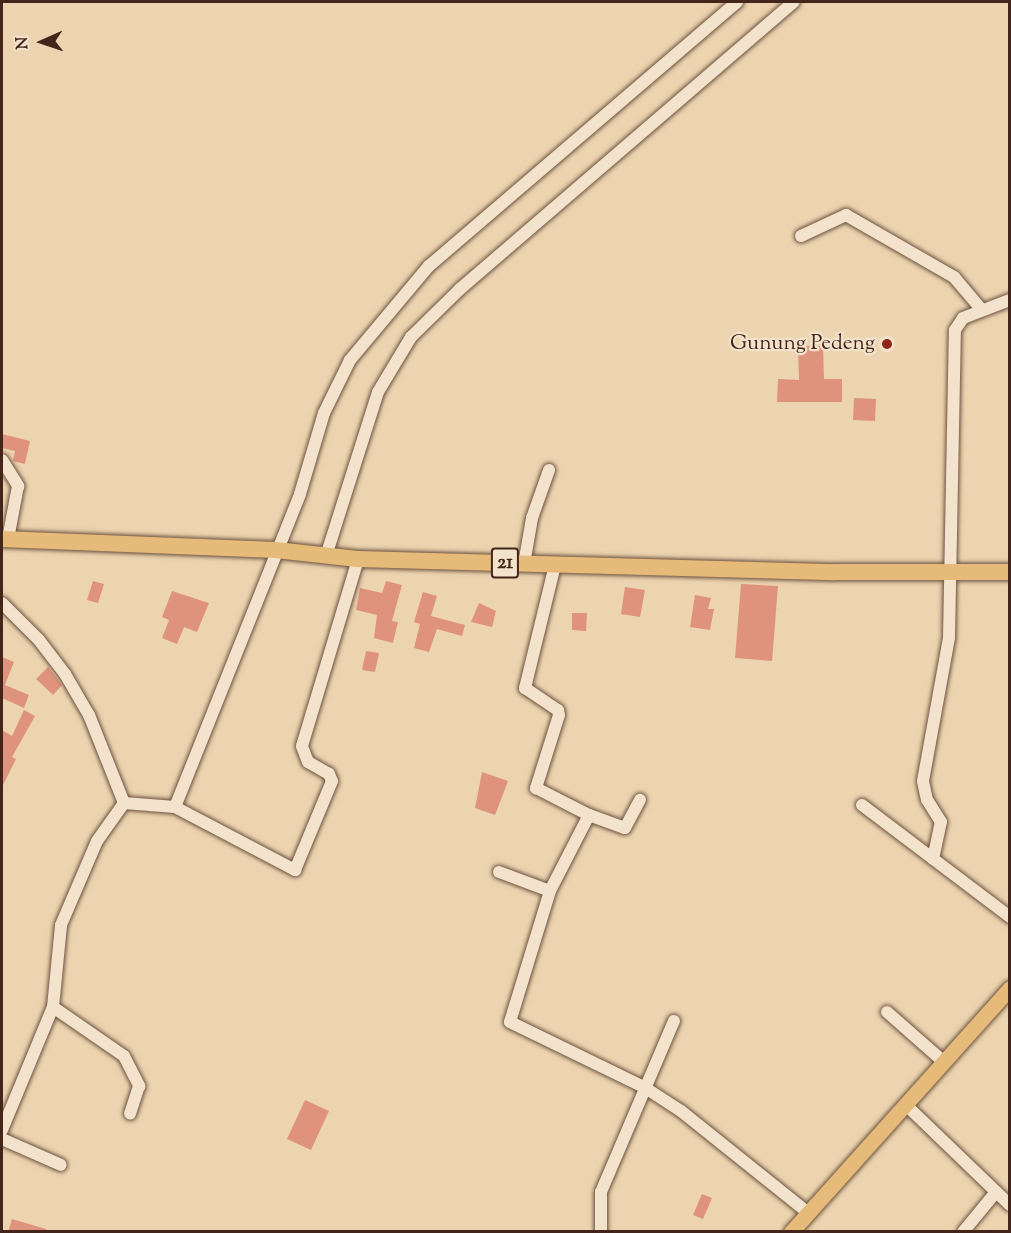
<!DOCTYPE html>
<html>
<head>
<meta charset="utf-8">
<style>
	body { margin:0 }
	#map { position:relative; width:1011px; height:1233px; overflow:hidden; background:#ecd4b0; font-family:"Sorts Mill Goudy",serif }
	div>[style] { position:absolute }
	[style*='--x'] { left:calc(var(--x)*1px); top:calc(var(--y)*1px); width:calc(var(--w)*1px); rotate:calc(var(--a)*1deg) }
	.building>* { inset:0; background:#e0937c }
	.roads { filter:drop-shadow(0 0 2px #6d523f) drop-shadow(0 0 2px #6d523f) }
	.minor>* { height:12px; margin:-6px; padding:0 6px; transform-origin:6px; border-radius:6px; background:#f3e3cc }
	.major>* { height:15px; margin:-7.5px; padding:0 7.5px; transform-origin:7.5px; border-radius:7.5px; background:#e6ba78 }
	.highway>* { height:16px; margin:-8px; padding:0 8px; transform-origin:8px; border-radius:8px; background:#e6ba78 }
	.dots>* { width:16px; height:16px; translate:-50% -50%; box-sizing:border-box; border:3px solid #f3e3cc; border-radius:50% }
	span { translate:-50% -50%; white-space:nowrap; text-align:center; line-height:1.15; -webkit-text-stroke:4.5px #f3e3cc; paint-order:stroke }
	.shield-label span { padding:2px 4px; background:#f3e3cc; border:2px solid; border-radius:4px; -webkit-text-stroke-width:0 }
	.shield-label { font-size:20px; color:#432619; font-weight:700 }
	.poi-label { font-size:21px; color:#432619 }
	.right { translate:-100% -50%; text-align:right }
	.frame { position:absolute; inset:0; border:3px solid #432619; pointer-events:none }
	.north { position:absolute; left:12px; top:12px; width:60px; height:60px; -webkit-text-stroke:4px #f3e3cc; paint-order:stroke; rotate:267deg; font-size:16px; font-weight:700; line-height:24px; text-align:center; color:#432619 }
	.north::after { content:''; display:block; margin:auto; width:21px; height:27px; background:#432619; clip-path:polygon(50% 0,100% 100%,50% 72%,0 100%) }
</style>
</head>
<body>
<div id="map">
	<div class="building">
		<i style="clip-path:polygon(798px 346px,823px 346px,824px 379px,842px 379px,842px 402px,777px 402px,778px 379px,799px 380px)"></i>
		<i style="clip-path:polygon(854px 398px,876px 399px,875px 421px,853px 420px)"></i>
		<i style="clip-path:polygon(2px 434px,30px 441px,25px 464px,13px 461px,15px 451px,2px 448px)"></i>
		<i style="clip-path:polygon(93px 581px,104px 584px,98px 603px,87px 600px)"></i>
		<i style="clip-path:polygon(386px 581px,402px 585px,392px 621px,398px 622px,393px 643px,374px 638px,377px 615px,356px 610px,360px 588px,382px 593px)"></i>
		<i style="clip-path:polygon(741px 584px,778px 586px,772px 661px,735px 658px)"></i>
		<i style="clip-path:polygon(625px 587px,645px 590px,640px 617px,621px 614px)"></i>
		<i style="clip-path:polygon(172px 591px,209px 603px,197px 632px,184px 627px,177px 644px,162px 638px,169px 620px,162px 617px)"></i>
		<i style="clip-path:polygon(423px 592px,437px 596px,431px 616px,465px 625px,462px 636px,437px 629px,429px 652px,414px 648px,420px 624px,414px 622px)"></i>
		<i style="clip-path:polygon(695px 595px,711px 598px,708px 609px,714px 609px,710px 630px,690px 627px)"></i>
		<i style="clip-path:polygon(479px 603px,496px 611px,492px 627px,471px 622px)"></i>
		<i style="clip-path:polygon(572px 613px,587px 613px,586px 631px,572px 630px)"></i>
		<i style="clip-path:polygon(366px 651px,379px 653px,375px 672px,362px 670px)"></i>
		<i style="clip-path:polygon(2px 657px,14px 662px,5px 685px,29px 695px,24px 708px,2px 698px)"></i>
		<i style="clip-path:polygon(48px 667px,62px 685px,53px 695px,36px 679px)"></i>
		<i style="clip-path:polygon(24px 710px,35px 716px,12px 757px,16px 759px,2px 787px,2px 730px,12px 736px)"></i>
		<i style="clip-path:polygon(482px 772px,508px 781px,495px 815px,475px 808px)"></i>
		<i style="clip-path:polygon(305px 1100px,329px 1111px,311px 1150px,287px 1139px)"></i>
		<i style="clip-path:polygon(702px 1194px,712px 1198px,703px 1219px,693px 1215px)"></i>
		<i style="clip-path:polygon(12px 1219px,46px 1229px,46px 1232px,8px 1232px)"></i>
	</div>
	<div class="roads">
		<div class="minor">
			<i style="--x:801;--y:236;--w:50;--a:-25"></i>
			<i style="--x:846;--y:215;--w:125;--a:29.9"></i>
			<i style="--x:954;--y:277;--w:43;--a:49.7"></i>
			<i style="--x:2;--y:460;--w:31;--a:58"></i>
			<i style="--x:18;--y:486;--w:54;--a:100.7"></i>
			<i style="--x:326;--y:556;--w:172;--a:-72.4"></i>
			<i style="--x:378;--y:392;--w:64;--a:-59"></i>
			<i style="--x:411;--y:337;--w:69;--a:-44.4"></i>
			<i style="--x:460;--y:289;--w:440;--a:-40.7"></i>
			<i style="--x:524;--y:564;--w:47;--a:-80.1"></i>
			<i style="--x:532;--y:518;--w:51;--a:-70.5"></i>
			<i style="--x:555;--y:565;--w:127;--a:103.7"></i>
			<i style="--x:525;--y:688;--w:40;--a:34"></i>
			<i style="--x:558;--y:710;--w:5;--a:79"></i>
			<i style="--x:559;--y:715;--w:77;--a:107.5"></i>
			<i style="--x:536;--y:788;--w:59;--a:27"></i>
			<i style="--x:589;--y:815;--w:85;--a:117.2"></i>
			<i style="--x:550;--y:891;--w:137;--a:107"></i>
			<i style="--x:510;--y:1022;--w:149;--a:25.9"></i>
			<i style="--x:644;--y:1087;--w:44;--a:33"></i>
			<i style="--x:681;--y:1111;--w:161;--a:38.7"></i>
			<i style="--x:2;--y:603;--w:52;--a:45"></i>
			<i style="--x:39;--y:640;--w:43;--a:52.6"></i>
			<i style="--x:65;--y:674;--w:48;--a:59.7"></i>
			<i style="--x:89;--y:715;--w:95;--a:68.3"></i>
			<i style="--x:124;--y:803;--w:51;--a:4.5"></i>
			<i style="--x:175;--y:807;--w:337;--a:-68.2"></i>
			<i style="--x:300;--y:494;--w:84;--a:-73.5"></i>
			<i style="--x:324;--y:413;--w:59;--a:-63.9"></i>
			<i style="--x:350;--y:360;--w:123;--a:-50"></i>
			<i style="--x:429;--y:266;--w:406;--a:-40.6"></i>
			<i style="--x:862;--y:805;--w:186;--a:37.1"></i>
			<i style="--x:175;--y:807;--w:136;--a:27.7"></i>
			<i style="--x:295;--y:870;--w:96;--a:-67.4"></i>
			<i style="--x:332;--y:781;--w:8;--a:-113"></i>
			<i style="--x:329;--y:774;--w:24;--a:-150"></i>
			<i style="--x:308;--y:762;--w:17;--a:-111"></i>
			<i style="--x:302;--y:746;--w:195;--a:-73.3"></i>
			<i style="--x:589;--y:815;--w:38;--a:20"></i>
			<i style="--x:625;--y:828;--w:32;--a:-62"></i>
			<i style="--x:933;--y:859;--w:38;--a:-78"></i>
			<i style="--x:941;--y:822;--w:26;--a:-122"></i>
			<i style="--x:927;--y:800;--w:19;--a:-102"></i>
			<i style="--x:923;--y:781;--w:145;--a:-79.7"></i>
			<i style="--x:949;--y:638;--w:308;--a:-88.9"></i>
			<i style="--x:955;--y:330;--w:14;--a:-56"></i>
			<i style="--x:963;--y:318;--w:50;--a:-21"></i>
			<i style="--x:499;--y:872;--w:54;--a:20.4"></i>
			<i style="--x:53;--y:1007;--w:86;--a:34.6"></i>
			<i style="--x:124;--y:1056;--w:34;--a:63"></i>
			<i style="--x:139;--y:1086;--w:29;--a:108"></i>
			<i style="--x:887;--y:1012;--w:76;--a:41.3"></i>
			<i style="--x:906;--y:1105;--w:144;--a:43.9"></i>
			<i style="--x:2;--y:1130;--w:133;--a:-67.5"></i>
			<i style="--x:53;--y:1007;--w:82;--a:-84.4"></i>
			<i style="--x:61;--y:925;--w:91;--a:-66.8"></i>
			<i style="--x:97;--y:841;--w:47;--a:-54.6"></i>
			<i style="--x:2;--y:1139;--w:64;--a:23.8"></i>
			<i style="--x:601;--y:1232;--w:40;--a:-90"></i>
			<i style="--x:601;--y:1192;--w:186;--a:-66.9"></i>
			<i style="--x:963;--y:1232;--w:52;--a:-50.5"></i>
		</div>
		<div class="major">
			<i style="--x:791;--y:1232;--w:328;--a:-48.1"></i>
		</div>
		<div class="highway">
			<i style="--x:2;--y:539;--w:274;--a:2.3"></i>
			<i style="--x:276;--y:550;--w:82;--a:6.3"></i>
			<i style="--x:358;--y:559;--w:477;--a:1.6"></i>
			<i style="--x:835;--y:572;--w:175;--a:0"></i>
		</div>
	</div>
	<div class="dots">
		<i style="left:887px;top:344px;background:#8f2418"></i>
	</div>
	<div class="shield-label">
		<span style="left:505px;top:563px">21</span>
	</div>
	<div class="poi-label">
		<span class="right" style="left:875px;top:344px">Gunung Pedeng</span>
	</div>
	<div class="frame"></div>
	<div class="north">N</div>
</div>
</body>
</html>
